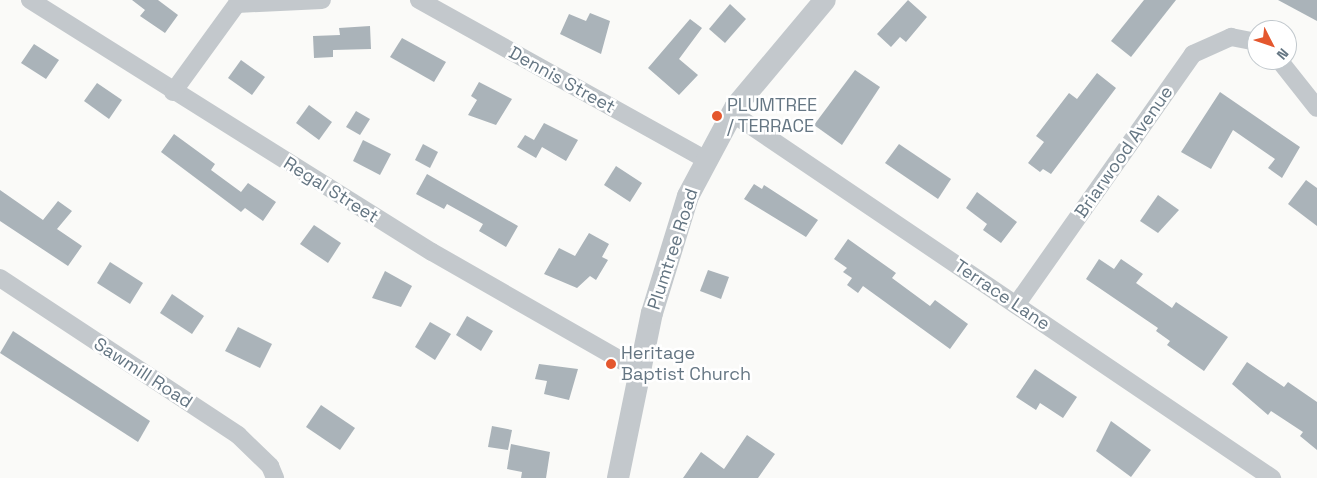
<!DOCTYPE html>
<html>
<head>
<meta charset="utf-8">
<style>
	body { margin:0 }
	#map { position:relative; width:1317px; height:478px; overflow:hidden; background:#fafaf8; font-family:"Space Grotesk",sans-serif }
	div>[style] { position:absolute }
	[style*='--x'] { left:calc(var(--x)*1px); top:calc(var(--y)*1px); width:calc(var(--w)*1px); rotate:calc(var(--a)*1deg) }
	.building>* { inset:0; background:#aab3b9 }
	.minor>* { height:18px; margin:-9px; padding:0 9px; transform-origin:9px; border-radius:9px; background:#c3c8cc }
	.tertiary>* { height:22px; margin:-11px; padding:0 11px; transform-origin:11px; border-radius:11px; background:#c3c8cc }
	.dots>* { width:14px; height:14px; translate:-50% -50%; box-sizing:border-box; border:2px solid #fff; border-radius:50% }
	span { translate:-50% -50%; white-space:nowrap; text-align:center; line-height:1.15; -webkit-text-stroke:5px #fff; paint-order:stroke }
	.street-label { font-size:18px; color:#657683 }
	.poi-label { font-size:18px; color:#657683 }
	.left { translate:0 -50%; text-align:left }
	.north { position:absolute; left:1247px; top:20px; width:50px; height:50px; box-sizing:border-box; background:#fff; border:1px solid #c1c8cd; border-radius:50%; rotate:131deg; font-size:14px; font-weight:700; line-height:20px; text-align:center; color:#657683 }
	.north::after { content:''; display:block; margin:auto; width:18px; height:22px; background:#e4572e; clip-path:polygon(50% 0,100% 100%,50% 72%,0 100%) }
</style>
</head>
<body>
<div id="map">
	<div class="building">
		<i style="clip-path:polygon(132px 0,158px 0,178px 15px,165px 33px,140px 16px,145px 10px)"></i>
		<i style="clip-path:polygon(908px 0,927px 17px,906px 42px,900px 37px,891px 47px,877px 34px)"></i>
		<i style="clip-path:polygon(1144px 0,1176px 0,1131px 57px,1111px 41px)"></i>
		<i style="clip-path:polygon(1278px 0,1317px 0,1317px 21px)"></i>
		<i style="clip-path:polygon(730px 4px,746px 19px,725px 43px,709px 29px)"></i>
		<i style="clip-path:polygon(590px 13px,610px 21px,601px 54px,560px 34px,569px 14px,586px 21px)"></i>
		<i style="clip-path:polygon(690px 19px,702px 28px,679px 59px,698px 75px,679px 95px,648px 68px)"></i>
		<i style="clip-path:polygon(370px 26px,371px 49px,333px 50px,333px 57px,314px 58px,313px 36px,340px 35px,339px 28px)"></i>
		<i style="clip-path:polygon(402px 38px,446px 62px,434px 82px,390px 57px)"></i>
		<i style="clip-path:polygon(34px 44px,59px 60px,46px 79px,21px 63px)"></i>
		<i style="clip-path:polygon(241px 60px,265px 77px,252px 95px,228px 78px)"></i>
		<i style="clip-path:polygon(855px 70px,880px 87px,842px 145px,814px 125px)"></i>
		<i style="clip-path:polygon(1097px 73px,1116px 88px,1051px 174px,1043px 169px,1040px 172px,1028px 163px,1044px 142px,1036px 136px,1069px 93px,1077px 99px)"></i>
		<i style="clip-path:polygon(479px 82px,512px 99px,496px 125px,468px 115px,477px 100px,471px 96px)"></i>
		<i style="clip-path:polygon(97px 83px,122px 100px,109px 119px,84px 101px)"></i>
		<i style="clip-path:polygon(1220px 92px,1300px 147px,1282px 178px,1268px 168px,1275px 159px,1233px 130px,1211px 169px,1181px 152px)"></i>
		<i style="clip-path:polygon(309px 105px,332px 122px,319px 140px,296px 123px)"></i>
		<i style="clip-path:polygon(356px 111px,370px 119px,360px 135px,346px 127px)"></i>
		<i style="clip-path:polygon(544px 123px,578px 140px,566px 161px,542px 147px,536px 158px,517px 147px,525px 135px,534px 140px)"></i>
		<i style="clip-path:polygon(174px 134px,215px 164px,211px 170px,241px 192px,248px 183px,276px 202px,263px 221px,245px 208px,241px 212px,161px 152px)"></i>
		<i style="clip-path:polygon(363px 140px,391px 154px,380px 175px,353px 161px)"></i>
		<i style="clip-path:polygon(423px 144px,438px 152px,430px 168px,415px 160px)"></i>
		<i style="clip-path:polygon(899px 144px,951px 179px,938px 199px,885px 163px)"></i>
		<i style="clip-path:polygon(616px 166px,642px 183px,630px 202px,604px 185px)"></i>
		<i style="clip-path:polygon(427px 174px,518px 226px,506px 247px,479px 231px,483px 224px,447px 204px,444px 209px,416px 194px)"></i>
		<i style="clip-path:polygon(1306px 180px,1317px 188px,1317px 226px,1288px 204px)"></i>
		<i style="clip-path:polygon(754px 184px,762px 189px,764px 185px,818px 220px,806px 237px,744px 199px)"></i>
		<i style="clip-path:polygon(0 190px,43px 220px,58px 201px,72px 211px,57px 229px,82px 246px,68px 266px,0 221px)"></i>
		<i style="clip-path:polygon(977px 192px,1017px 222px,1001px 243px,983px 230px,987px 224px,966px 208px)"></i>
		<i style="clip-path:polygon(1158px 195px,1179px 210px,1158px 233px,1140px 221px)"></i>
		<i style="clip-path:polygon(314px 225px,341px 243px,328px 263px,300px 244px)"></i>
		<i style="clip-path:polygon(589px 233px,609px 244px,602px 257px,608px 260px,596px 280px,590px 276px,577px 288px,544px 274px,559px 248px,575px 256px)"></i>
		<i style="clip-path:polygon(848px 239px,896px 273px,892px 278px,930px 306px,935px 300px,968px 324px,950px 349px,863px 286px,858px 293px,847px 285px,852px 278px,843px 272px,847px 268px,834px 259px)"></i>
		<i style="clip-path:polygon(1099px 259px,1114px 269px,1121px 259px,1143px 274px,1136px 283px,1172px 308px,1176px 302px,1228px 337px,1204px 371px,1167px 345px,1170px 341px,1156px 331px,1158px 328px,1086px 279px)"></i>
		<i style="clip-path:polygon(110px 262px,143px 283px,130px 304px,97px 283px)"></i>
		<i style="clip-path:polygon(708px 270px,729px 277px,721px 299px,700px 291px)"></i>
		<i style="clip-path:polygon(385px 271px,412px 286px,401px 307px,372px 298px)"></i>
		<i style="clip-path:polygon(172px 294px,204px 316px,192px 334px,160px 313px)"></i>
		<i style="clip-path:polygon(467px 316px,493px 331px,481px 351px,456px 335px)"></i>
		<i style="clip-path:polygon(430px 322px,451px 334px,435px 360px,415px 347px)"></i>
		<i style="clip-path:polygon(238px 327px,272px 344px,260px 368px,225px 351px)"></i>
		<i style="clip-path:polygon(13px 331px,150px 421px,138px 442px,0 353px)"></i>
		<i style="clip-path:polygon(1247px 362px,1284px 387px,1288px 382px,1317px 402px,1317px 450px,1300px 436px,1303px 432px,1271px 411px,1268px 415px,1232px 384px)"></i>
		<i style="clip-path:polygon(539px 364px,578px 369px,569px 400px,544px 394px,547px 381px,535px 379px)"></i>
		<i style="clip-path:polygon(1035px 369px,1077px 397px,1063px 418px,1040px 403px,1036px 410px,1016px 397px)"></i>
		<i style="clip-path:polygon(321px 405px,355px 428px,340px 450px,306px 427px)"></i>
		<i style="clip-path:polygon(1111px 421px,1151px 450px,1131px 477px,1096px 451px)"></i>
		<i style="clip-path:polygon(492px 426px,512px 430px,508px 450px,488px 447px)"></i>
		<i style="clip-path:polygon(747px 435px,775px 454px,758px 478px,683px 478px,701px 452px,724px 469px)"></i>
		<i style="clip-path:polygon(511px 444px,550px 452px,546px 478px,521px 478px,522px 472px,507px 469px)"></i>
	</div>
	<div class="minor">
		<i style="--x:30;--y:0;--w:474;--a:32.1"></i>
		<i style="--x:432;--y:252;--w:237;--a:29.8"></i>
		<i style="--x:419;--y:0;--w:329;--a:29.1"></i>
		<i style="--x:1279;--y:60;--w:61;--a:51.6"></i>
		<i style="--x:173;--y:92;--w:109;--a:-54"></i>
		<i style="--x:237;--y:4;--w:85;--a:-2.7"></i>
		<i style="--x:732;--y:113;--w:652;--a:34.06"></i>
		<i style="--x:0;--y:278;--w:285;--a:33.4"></i>
		<i style="--x:238;--y:435;--w:45;--a:44.1"></i>
		<i style="--x:270;--y:466;--w:13;--a:67"></i>
		<i style="--x:1016;--y:305;--w:307;--a:-54.8"></i>
		<i style="--x:1193;--y:54;--w:42;--a:-24.1"></i>
		<i style="--x:1231;--y:37;--w:26;--a:11"></i>
	</div>
	<div class="tertiary">
		<i style="--x:618;--y:478;--w:168;--a:-78.4"></i>
		<i style="--x:652;--y:313;--w:122;--a:-72.9"></i>
		<i style="--x:688;--y:196;--w:102;--a:-61.9"></i>
		<i style="--x:736;--y:106;--w:138;--a:-50"></i>
	</div>
	<div class="dots">
		<i style="left:717px;top:116px;background:#e4572e"></i>
		<i style="left:611px;top:364px;background:#e4572e"></i>
	</div>
	<div class="street-label">
		<span style="left:562px;top:80px;rotate:29deg">Dennis Street</span>
		<span style="left:1124px;top:152px;rotate:-55deg">Briarwood Avenue</span>
		<span style="left:331px;top:190px;rotate:32deg">Regal Street</span>
		<span style="left:673px;top:249px;rotate:-72deg">Plumtree Road</span>
		<span style="left:1002px;top:295px;rotate:34deg">Terrace Lane</span>
		<span style="left:143px;top:373px;rotate:33deg">Sawmill Road</span>
	</div>
	<div class="poi-label">
		<span class="left" style="left:727px;top:116px">PLUMTREE<br>/ TERRACE</span>
		<span class="left" style="left:621px;top:364px">Heritage<br>Baptist Church</span>
	</div>
	<div class="north">N</div>
</div>
</body>
</html>
